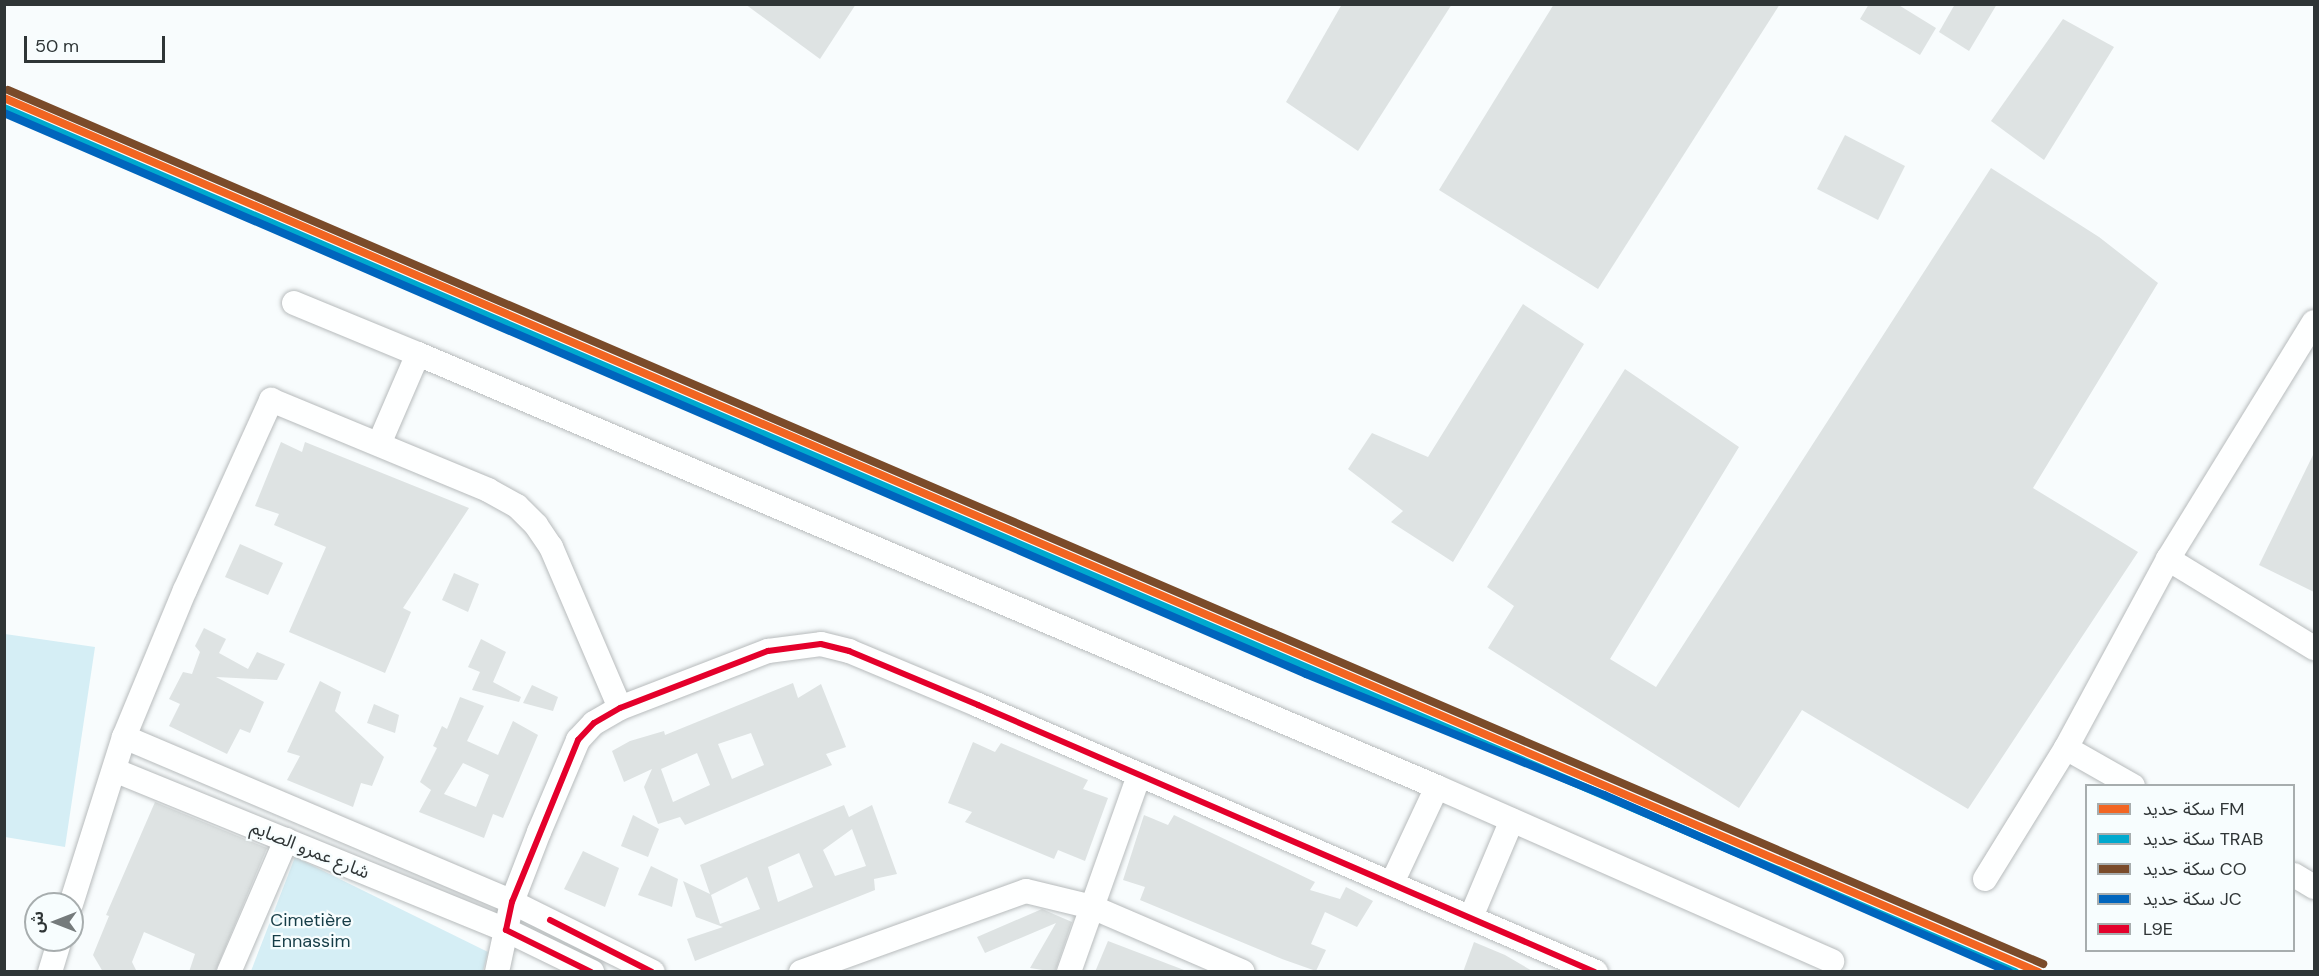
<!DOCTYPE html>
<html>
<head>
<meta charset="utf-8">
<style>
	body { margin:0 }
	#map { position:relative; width:2319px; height:976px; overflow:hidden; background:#f8fcfd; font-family:"DM Sans","Noto Sans Arabic",sans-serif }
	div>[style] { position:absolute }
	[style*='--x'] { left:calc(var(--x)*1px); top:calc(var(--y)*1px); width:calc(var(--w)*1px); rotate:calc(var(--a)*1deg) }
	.green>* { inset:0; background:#d5eef5 }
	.building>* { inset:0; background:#dee3e3 }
	.roads { filter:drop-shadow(0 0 2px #b7bbbc) drop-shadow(0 0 2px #b7bbbc) }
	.minor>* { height:24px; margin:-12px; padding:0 12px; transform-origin:12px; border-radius:12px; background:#feffff }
	.bus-1>* { height:6px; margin:-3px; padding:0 3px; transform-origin:3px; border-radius:3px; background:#e4002b }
	.rail-1>* { height:8px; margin:-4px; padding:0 4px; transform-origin:4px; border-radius:4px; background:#f26522 }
	.rail-2>* { height:8px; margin:-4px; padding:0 4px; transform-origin:4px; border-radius:4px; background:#00a9ce }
	.rail-3>* { height:8px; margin:-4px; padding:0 4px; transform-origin:4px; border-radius:4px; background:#7a4b2a }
	.rail-4>* { height:8px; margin:-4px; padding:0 4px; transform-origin:4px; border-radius:4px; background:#0065bd }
	span { translate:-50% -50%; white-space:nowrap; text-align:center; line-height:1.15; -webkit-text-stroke:4.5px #f7fdfe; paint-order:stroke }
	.street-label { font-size:18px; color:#2f3536 }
	.park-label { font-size:18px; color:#163d47 }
	.frame { position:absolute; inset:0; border:6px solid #2f3536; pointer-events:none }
	.legend { position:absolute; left:2085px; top:784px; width:210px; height:168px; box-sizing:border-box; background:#f7fdfe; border:2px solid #a7adae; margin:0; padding:8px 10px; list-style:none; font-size:18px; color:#2f3536 }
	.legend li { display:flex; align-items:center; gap:12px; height:30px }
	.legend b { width:30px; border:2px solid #a7adae }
	.north { position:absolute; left:24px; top:892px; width:60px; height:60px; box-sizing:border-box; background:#f7fdfe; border:2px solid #a7adae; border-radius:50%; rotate:270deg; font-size:16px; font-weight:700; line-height:24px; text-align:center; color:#2f3536 }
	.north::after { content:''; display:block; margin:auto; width:21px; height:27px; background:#757b7c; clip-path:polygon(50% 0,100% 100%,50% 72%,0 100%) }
	.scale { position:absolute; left:24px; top:36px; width:141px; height:27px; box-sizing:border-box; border:3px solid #2f3536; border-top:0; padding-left:8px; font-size:18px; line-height:21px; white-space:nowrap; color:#2f3536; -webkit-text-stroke:4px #f7fdfe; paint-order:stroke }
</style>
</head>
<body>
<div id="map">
	<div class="green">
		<i style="clip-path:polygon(5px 634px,95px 647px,65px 847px,5px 837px)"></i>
		<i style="clip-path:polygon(295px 857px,488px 952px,483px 971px,251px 971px)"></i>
	</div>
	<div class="building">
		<i style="clip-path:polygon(745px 4px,856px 4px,820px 59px)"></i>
		<i style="clip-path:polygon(1342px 4px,1452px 4px,1358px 151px,1286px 102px)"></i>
		<i style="clip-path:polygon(1554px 4px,1780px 4px,1598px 289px,1439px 190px)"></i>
		<i style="clip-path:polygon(1869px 4px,1897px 4px,1936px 28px,1920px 55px,1860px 19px)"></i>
		<i style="clip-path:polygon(1955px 4px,1997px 4px,1969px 51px,1939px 32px)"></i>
		<i style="clip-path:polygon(2063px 19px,2114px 47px,2044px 160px,1991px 121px)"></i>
		<i style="clip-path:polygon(1845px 135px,1905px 166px,1878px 220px,1817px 189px)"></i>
		<i style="clip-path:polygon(1991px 168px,2099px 237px,2158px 283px,2033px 488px,2138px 552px,1968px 809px,1802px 710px,1739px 808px,1488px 648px,1514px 606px,1487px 587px,1625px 369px,1739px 447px,1610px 659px,1656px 687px)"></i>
		<i style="clip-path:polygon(1523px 304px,1584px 344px,1453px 562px,1391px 522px,1403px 511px,1348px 469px,1372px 433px,1428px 457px)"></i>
		<i style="clip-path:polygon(281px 442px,302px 452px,305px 442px,469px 508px,403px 608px,411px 612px,385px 673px,289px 632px,326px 547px,274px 525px,279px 514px,255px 506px)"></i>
		<i style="clip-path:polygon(2314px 453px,2314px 592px,2259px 565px)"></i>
		<i style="clip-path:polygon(240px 544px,283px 563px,268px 595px,225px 577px)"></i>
		<i style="clip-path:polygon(454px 573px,479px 584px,468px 612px,442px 600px)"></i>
		<i style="clip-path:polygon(204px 628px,226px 639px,219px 653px,248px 669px,257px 652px,285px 664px,277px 680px,216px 677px,264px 702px,250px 733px,240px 729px,227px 754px,169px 726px,180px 704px,169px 699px,183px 672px,192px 674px,200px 652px,195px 646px)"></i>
		<i style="clip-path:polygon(481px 639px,506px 652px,493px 682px,521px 697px,519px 702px,472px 690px,480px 672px,468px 667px)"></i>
		<i style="clip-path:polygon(320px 681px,341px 692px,335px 711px,384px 757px,372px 786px,361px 783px,353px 807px,287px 780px,300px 756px,287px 752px)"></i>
		<i style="clip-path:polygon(evenodd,793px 683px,798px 698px,821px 684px,846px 747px,826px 754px,832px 765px,685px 825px,680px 817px,658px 824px,644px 787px,652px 769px,624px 782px,612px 751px,630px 741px,664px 731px,665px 735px,793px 683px,751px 733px,764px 765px,732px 779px,718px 744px,751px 733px,793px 683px,697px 753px,710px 785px,673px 802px,661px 769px,697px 753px)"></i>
		<i style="clip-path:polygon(532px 685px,558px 697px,553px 711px,523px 703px)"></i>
		<i style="clip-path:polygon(evenodd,460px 697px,484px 706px,467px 741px,498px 755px,513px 721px,538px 735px,503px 818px,493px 814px,484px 838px,419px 812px,431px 790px,420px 782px,437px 748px,433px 746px,442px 726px,447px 729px,460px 697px,463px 763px,489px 775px,476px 807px,444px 794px,463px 763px)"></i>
		<i style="clip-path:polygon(374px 704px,399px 715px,395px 733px,367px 723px)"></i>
		<i style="clip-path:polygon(973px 742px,995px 752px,1001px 743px,1088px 780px,1083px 789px,1108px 798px,1085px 861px,1058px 850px,1054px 859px,965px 822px,972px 812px,948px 803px)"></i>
		<i style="clip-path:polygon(155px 802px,267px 848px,215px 972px,189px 972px,195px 954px,144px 932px,132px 962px,137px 972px,103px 972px,93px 955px,109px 916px,106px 915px)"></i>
		<i style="clip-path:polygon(evenodd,844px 805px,849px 817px,872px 805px,897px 874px,874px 879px,875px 890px,860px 896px,695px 961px,687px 939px,723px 927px,696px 917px,683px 881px,710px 894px,700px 865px,844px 805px,852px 829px,866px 866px,835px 876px,823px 850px,852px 829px,844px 805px,799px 853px,813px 887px,778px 902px,768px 867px,799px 853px,844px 805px,747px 877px,760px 909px,720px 924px,711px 895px,747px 877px)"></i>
		<i style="clip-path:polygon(633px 815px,659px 829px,648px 857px,621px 846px)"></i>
		<i style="clip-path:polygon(1144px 815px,1168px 825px,1174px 815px,1315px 882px,1310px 890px,1340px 899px,1346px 887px,1373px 901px,1357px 927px,1325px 912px,1311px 944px,1326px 950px,1316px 971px,1282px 959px,1140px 900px,1145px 887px,1123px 880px)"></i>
		<i style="clip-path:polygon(583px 851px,619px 868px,605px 907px,564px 889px)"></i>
		<i style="clip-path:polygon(651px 866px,678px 879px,672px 907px,638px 895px)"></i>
		<i style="clip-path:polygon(1042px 909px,1072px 922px,1055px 972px,1030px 968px,1056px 923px,985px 953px,977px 937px)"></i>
		<i style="clip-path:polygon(1108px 941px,1184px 970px,1184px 972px,1095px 972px)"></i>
		<i style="clip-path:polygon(1474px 942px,1505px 955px,1534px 972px,1463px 972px)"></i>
	</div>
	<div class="roads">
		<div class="minor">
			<i style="--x:294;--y:303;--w:134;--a:22.4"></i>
			<i style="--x:379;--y:444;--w:98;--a:-66.6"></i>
			<i style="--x:418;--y:354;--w:1107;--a:23.02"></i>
			<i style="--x:1437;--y:787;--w:432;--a:23.8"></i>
			<i style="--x:2168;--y:559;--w:171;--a:31.4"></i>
			<i style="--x:124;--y:737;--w:422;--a:23"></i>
			<i style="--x:512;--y:902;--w:157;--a:26.4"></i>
			<i style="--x:2066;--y:748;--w:77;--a:29.6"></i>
			<i style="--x:114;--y:770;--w:423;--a:22.2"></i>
			<i style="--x:506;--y:930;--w:96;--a:26"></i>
			<i style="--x:2294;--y:875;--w:23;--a:31"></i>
			<i style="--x:1985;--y:879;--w:154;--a:-58.3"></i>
			<i style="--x:2066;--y:748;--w:215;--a:-61.6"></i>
			<i style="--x:2168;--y:559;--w:278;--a:-58.4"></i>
			<i style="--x:1392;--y:883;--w:106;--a:-64.9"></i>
			<i style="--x:71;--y:904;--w:175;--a:-72.4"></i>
			<i style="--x:124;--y:737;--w:159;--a:-67.5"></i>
			<i style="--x:185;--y:590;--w:209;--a:-65.6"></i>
			<i style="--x:271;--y:400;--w:235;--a:22.5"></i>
			<i style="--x:488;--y:490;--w:33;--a:29"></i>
			<i style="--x:517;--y:506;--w:27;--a:45"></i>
			<i style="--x:536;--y:525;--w:27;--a:56"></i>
			<i style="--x:551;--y:547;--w:175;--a:66.8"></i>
			<i style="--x:1471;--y:917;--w:105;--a:-67.1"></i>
			<i style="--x:50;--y:972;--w:34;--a:-73"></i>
			<i style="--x:229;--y:972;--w:144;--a:-66.6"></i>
			<i style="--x:497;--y:972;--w:72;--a:-77.9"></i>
			<i style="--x:512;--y:902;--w:75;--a:-68.9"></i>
			<i style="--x:539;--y:832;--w:100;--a:-67"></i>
			<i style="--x:578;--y:740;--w:23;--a:-47"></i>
			<i style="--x:594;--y:723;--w:30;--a:-30"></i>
			<i style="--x:620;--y:708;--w:159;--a:-21.1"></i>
			<i style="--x:768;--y:651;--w:53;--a:-7.5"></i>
			<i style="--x:821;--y:644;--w:29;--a:14"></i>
			<i style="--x:849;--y:651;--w:140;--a:22.7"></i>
			<i style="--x:978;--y:705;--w:673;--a:23.37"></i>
			<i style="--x:801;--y:972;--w:239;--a:-19.8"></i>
			<i style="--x:1026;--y:891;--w:68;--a:13.6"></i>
			<i style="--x:1092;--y:907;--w:164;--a:23.3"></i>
			<i style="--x:1069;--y:972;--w:209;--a:-70.4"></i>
		</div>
	</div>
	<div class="bus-1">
		<i style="--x:550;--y:920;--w:114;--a:27"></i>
		<i style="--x:591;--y:972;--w:95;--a:-153.7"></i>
		<i style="--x:506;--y:930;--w:29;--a:-78"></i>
		<i style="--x:512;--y:902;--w:175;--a:-67.8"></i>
		<i style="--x:578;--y:740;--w:23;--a:-47"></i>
		<i style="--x:594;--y:723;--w:30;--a:-30"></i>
		<i style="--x:620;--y:708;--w:159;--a:-21.1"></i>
		<i style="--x:768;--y:651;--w:53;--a:-7.5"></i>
		<i style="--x:821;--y:644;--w:29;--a:14"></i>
		<i style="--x:849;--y:651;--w:140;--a:22.7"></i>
		<i style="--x:978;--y:705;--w:672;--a:23.4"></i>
	</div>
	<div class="rail-1">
		<i style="--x:4;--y:98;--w:2214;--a:23.25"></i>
	</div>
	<div class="rail-2">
		<i style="--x:4;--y:108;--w:2189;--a:23.25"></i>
	</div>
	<div class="rail-3">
		<i style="--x:8;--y:90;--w:2215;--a:23.24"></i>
	</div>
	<div class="rail-4">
		<i style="--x:4;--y:113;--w:1418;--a:23.31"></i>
		<i style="--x:1306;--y:674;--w:322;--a:22.1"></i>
		<i style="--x:1604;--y:795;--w:442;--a:23.6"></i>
	</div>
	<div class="street-label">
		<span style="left:310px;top:850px;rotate:22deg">شارع عمرو الصايم</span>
	</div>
	<div class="park-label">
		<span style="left:311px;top:931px">Cimetière<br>Ennassim</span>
	</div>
	<div class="frame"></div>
	<ul class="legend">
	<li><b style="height:8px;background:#f26522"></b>سكة حديد FM</li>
	<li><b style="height:8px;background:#00a9ce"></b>سكة حديد TRAB</li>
	<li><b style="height:8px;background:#7a4b2a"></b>سكة حديد CO</li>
	<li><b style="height:8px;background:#0065bd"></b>سكة حديد JC</li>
	<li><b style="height:8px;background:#e4002b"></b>L9E</li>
	</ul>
	<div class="north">ش</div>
	<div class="scale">50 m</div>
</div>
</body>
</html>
